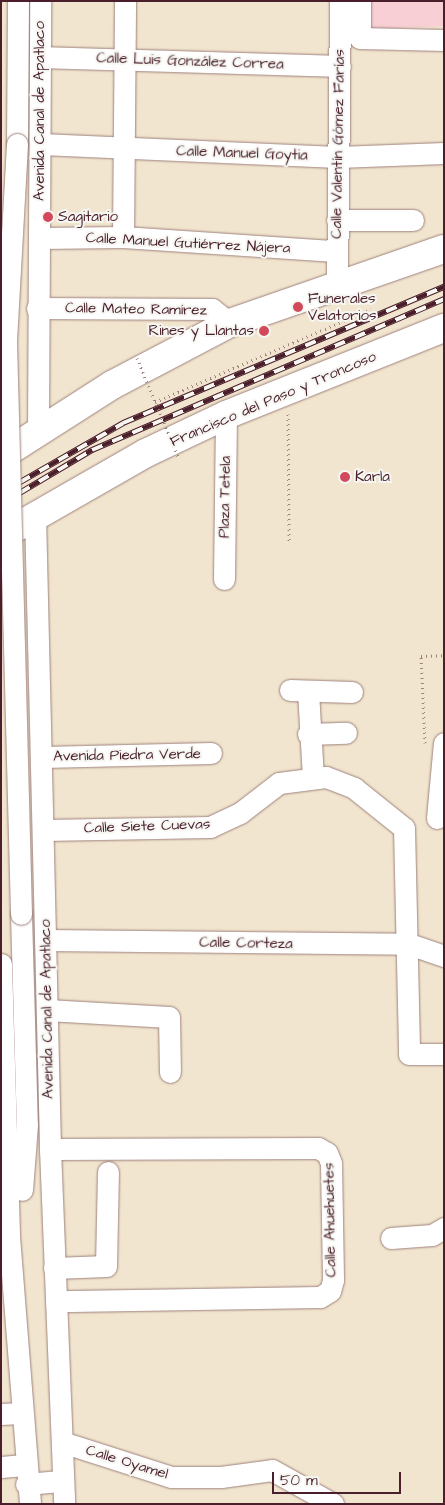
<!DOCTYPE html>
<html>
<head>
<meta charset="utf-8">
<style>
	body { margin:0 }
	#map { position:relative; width:445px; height:1505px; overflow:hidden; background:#f2e5cf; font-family:"Architects Daughter",sans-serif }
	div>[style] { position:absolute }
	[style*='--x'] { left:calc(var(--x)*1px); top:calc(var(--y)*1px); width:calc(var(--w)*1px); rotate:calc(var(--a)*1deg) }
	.built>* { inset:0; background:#f7cfd4 }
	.path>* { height:3px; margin-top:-1.5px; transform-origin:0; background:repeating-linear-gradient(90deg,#9e827d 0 1px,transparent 0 5px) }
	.roads { filter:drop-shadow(0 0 1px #9e827d) drop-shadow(0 0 1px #9e827d) }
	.minor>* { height:21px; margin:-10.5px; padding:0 10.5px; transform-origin:10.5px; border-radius:10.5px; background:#fff }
	.major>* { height:28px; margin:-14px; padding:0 14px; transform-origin:14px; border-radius:14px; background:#fff }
	.rail>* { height:5.5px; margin-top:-2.75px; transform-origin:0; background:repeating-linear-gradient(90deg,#f6f6f2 0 11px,#4a1f2b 0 22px); box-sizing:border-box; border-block:1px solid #4a1f2b }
	.path-bridge>* { height:3px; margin-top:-1.5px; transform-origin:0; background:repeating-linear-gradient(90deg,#9e827d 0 1px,transparent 0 5px) }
	.bridges { filter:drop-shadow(0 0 1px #9e827d) drop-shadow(0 0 1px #9e827d) }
	.minor-bridge>* { height:21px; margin:-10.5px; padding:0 10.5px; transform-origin:10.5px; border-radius:10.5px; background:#fff }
	.dots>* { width:14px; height:14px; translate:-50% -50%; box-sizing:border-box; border:2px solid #f6f6f2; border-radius:50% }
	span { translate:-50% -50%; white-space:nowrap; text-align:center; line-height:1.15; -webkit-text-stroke:4px #f6f6f2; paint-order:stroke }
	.street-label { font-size:15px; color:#4a1f2b }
	.poi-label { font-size:15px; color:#4a1f2b }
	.left { translate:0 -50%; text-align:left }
	.right { translate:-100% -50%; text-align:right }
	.frame { position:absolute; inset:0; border:2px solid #4a1f2b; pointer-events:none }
	.scale { position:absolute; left:272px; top:1472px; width:129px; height:22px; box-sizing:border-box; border:2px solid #4a1f2b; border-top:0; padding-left:6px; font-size:15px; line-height:18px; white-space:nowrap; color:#4a1f2b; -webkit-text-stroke:4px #f6f6f2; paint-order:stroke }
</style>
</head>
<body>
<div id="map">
	<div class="built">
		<i style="clip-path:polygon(371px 1px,444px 1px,444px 26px,371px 29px)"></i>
	</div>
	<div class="path">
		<i style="--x:155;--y:402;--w:235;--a:-23.3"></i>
		<i style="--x:288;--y:414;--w:127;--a:89.5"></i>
		<i style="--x:425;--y:743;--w:87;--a:-92.6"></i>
		<i style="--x:421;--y:656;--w:23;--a:-2"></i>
	</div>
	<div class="roads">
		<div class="minor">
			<i style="--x:360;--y:1;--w:37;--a:90"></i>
			<i style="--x:360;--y:38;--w:84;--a:1.4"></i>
			<i style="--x:40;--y:57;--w:300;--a:1.7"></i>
			<i style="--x:17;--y:144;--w:143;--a:-89.6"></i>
			<i style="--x:41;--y:144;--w:297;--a:2.5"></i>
			<i style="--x:338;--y:157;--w:106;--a:-2.2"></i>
			<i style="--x:337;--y:220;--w:76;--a:0"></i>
			<i style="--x:123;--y:237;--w:236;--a:-89.5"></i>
			<i style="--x:40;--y:238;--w:83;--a:-0.7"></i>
			<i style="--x:123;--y:237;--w:213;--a:3.8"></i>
			<i style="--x:337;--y:288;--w:287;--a:-89.4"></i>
			<i style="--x:37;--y:308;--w:175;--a:0.3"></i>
			<i style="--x:212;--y:309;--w:23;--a:38"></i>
			<i style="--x:38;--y:430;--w:429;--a:-89.7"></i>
			<i style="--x:35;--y:515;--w:634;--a:88.64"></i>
			<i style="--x:50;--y:1149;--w:355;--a:87.7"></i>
			<i style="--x:224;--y:579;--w:164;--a:-89.3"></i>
			<i style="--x:290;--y:690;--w:62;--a:1.8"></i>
			<i style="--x:308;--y:691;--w:86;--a:86.7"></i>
			<i style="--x:308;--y:734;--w:38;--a:-2"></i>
			<i style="--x:43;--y:757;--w:168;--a:-1.4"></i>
			<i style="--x:437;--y:818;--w:75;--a:-84.7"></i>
			<i style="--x:44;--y:830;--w:166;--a:-1"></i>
			<i style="--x:210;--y:827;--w:33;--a:-25"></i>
			<i style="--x:240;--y:813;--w:49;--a:-37.6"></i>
			<i style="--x:279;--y:783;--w:47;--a:-7.3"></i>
			<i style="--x:326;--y:777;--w:30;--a:21"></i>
			<i style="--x:354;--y:788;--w:64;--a:38.7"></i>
			<i style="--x:404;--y:828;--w:226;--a:88.7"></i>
			<i style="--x:409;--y:1054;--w:35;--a:0"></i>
			<i style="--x:21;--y:914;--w:211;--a:88.4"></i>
			<i style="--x:27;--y:1125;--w:65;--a:94.4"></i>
			<i style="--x:45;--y:940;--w:364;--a:0.6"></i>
			<i style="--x:409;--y:944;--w:37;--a:19"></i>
			<i style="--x:1;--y:964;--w:272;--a:88.3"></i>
			<i style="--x:9;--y:1236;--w:269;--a:85.5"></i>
			<i style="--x:47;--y:1010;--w:122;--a:3.3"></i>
			<i style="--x:169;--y:1017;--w:55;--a:89"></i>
			<i style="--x:50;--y:1149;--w:268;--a:-0.2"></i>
			<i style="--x:318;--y:1148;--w:10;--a:29"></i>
			<i style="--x:327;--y:1153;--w:11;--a:68"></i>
			<i style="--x:331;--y:1163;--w:117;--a:89"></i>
			<i style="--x:333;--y:1280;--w:11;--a:105"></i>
			<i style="--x:330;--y:1291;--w:12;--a:149"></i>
			<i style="--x:320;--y:1297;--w:264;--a:179.1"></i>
			<i style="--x:391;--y:1238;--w:41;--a:-4.2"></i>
			<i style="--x:432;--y:1235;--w:14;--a:-30"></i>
			<i style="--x:54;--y:1268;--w:52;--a:-2.2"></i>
			<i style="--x:106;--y:1266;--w:94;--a:-88.8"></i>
			<i style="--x:1;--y:1414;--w:20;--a:-3"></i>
			<i style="--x:62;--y:1442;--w:114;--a:17.8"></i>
			<i style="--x:171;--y:1477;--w:50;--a:0"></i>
			<i style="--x:221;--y:1477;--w:51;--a:-7.8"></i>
			<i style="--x:272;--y:1470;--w:70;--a:29.1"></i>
			<i style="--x:1;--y:1467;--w:23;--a:-5"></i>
			<i style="--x:26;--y:1484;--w:37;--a:-5"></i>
		</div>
		<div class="major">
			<i style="--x:1;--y:456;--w:132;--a:-32.6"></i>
			<i style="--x:112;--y:385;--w:133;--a:-27.7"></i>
			<i style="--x:230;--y:323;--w:226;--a:-19.1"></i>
			<i style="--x:1;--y:536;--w:167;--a:-29.8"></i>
			<i style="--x:146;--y:453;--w:89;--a:-25.4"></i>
			<i style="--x:226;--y:415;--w:235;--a:-21.8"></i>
		</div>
	</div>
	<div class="rail">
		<i style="--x:1;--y:493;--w:141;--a:-29.8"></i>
		<i style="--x:123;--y:423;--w:349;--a:-23"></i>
		<i style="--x:1;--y:504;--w:106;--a:-30.7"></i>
		<i style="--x:92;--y:450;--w:383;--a:-23.2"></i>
	</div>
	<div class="path-bridge">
		<i style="--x:137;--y:358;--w:109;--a:67.4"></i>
	</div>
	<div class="bridges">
		<div class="minor-bridge">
			<i style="--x:17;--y:144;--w:197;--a:93.2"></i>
			<i style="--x:6;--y:341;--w:573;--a:88.5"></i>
		</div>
	</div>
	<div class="dots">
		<i style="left:48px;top:217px;background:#d1495b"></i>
		<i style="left:298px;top:307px;background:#d1495b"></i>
		<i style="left:264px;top:331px;background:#d1495b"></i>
		<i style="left:345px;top:477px;background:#d1495b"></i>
	</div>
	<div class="street-label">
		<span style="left:190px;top:61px;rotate:2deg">Calle Luis González Correa</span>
		<span style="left:40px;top:111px;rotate:-90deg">Avenida Canal de Apatlaco</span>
		<span style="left:338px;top:144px;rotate:-89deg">Calle Valentín Gómez Farías</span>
		<span style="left:242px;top:153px;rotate:2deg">Calle Manuel Goytia</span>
		<span style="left:188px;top:243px;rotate:3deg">Calle Manuel Gutiérrez Nájera</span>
		<span style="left:136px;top:309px;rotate:1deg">Calle Mateo Ramírez</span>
		<span style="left:273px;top:399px;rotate:-23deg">Francisco del Paso y Troncoso</span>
		<span style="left:225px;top:497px;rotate:-89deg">Plaza Tetela</span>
		<span style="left:127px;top:755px;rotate:-1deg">Avenida Piedra Verde</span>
		<span style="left:147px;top:826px;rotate:-2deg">Calle Siete Cuevas</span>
		<span style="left:246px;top:943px;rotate:1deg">Calle Corteza</span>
		<span style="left:47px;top:1009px;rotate:-91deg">Avenida Canal de Apatlaco</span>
		<span style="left:330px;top:1220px;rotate:-91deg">Calle Ahuehuetes</span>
		<span style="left:127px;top:1462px;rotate:17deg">Calle Oyamel</span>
	</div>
	<div class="poi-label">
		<span class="left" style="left:58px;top:217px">Sagitario</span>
		<span class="left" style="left:308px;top:307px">Funerales<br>Velatorios</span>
		<span class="right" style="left:254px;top:331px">Rines y Llantas</span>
		<span class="left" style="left:355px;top:477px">Karla</span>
	</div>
	<div class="frame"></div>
	<div class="scale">50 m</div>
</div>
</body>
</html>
